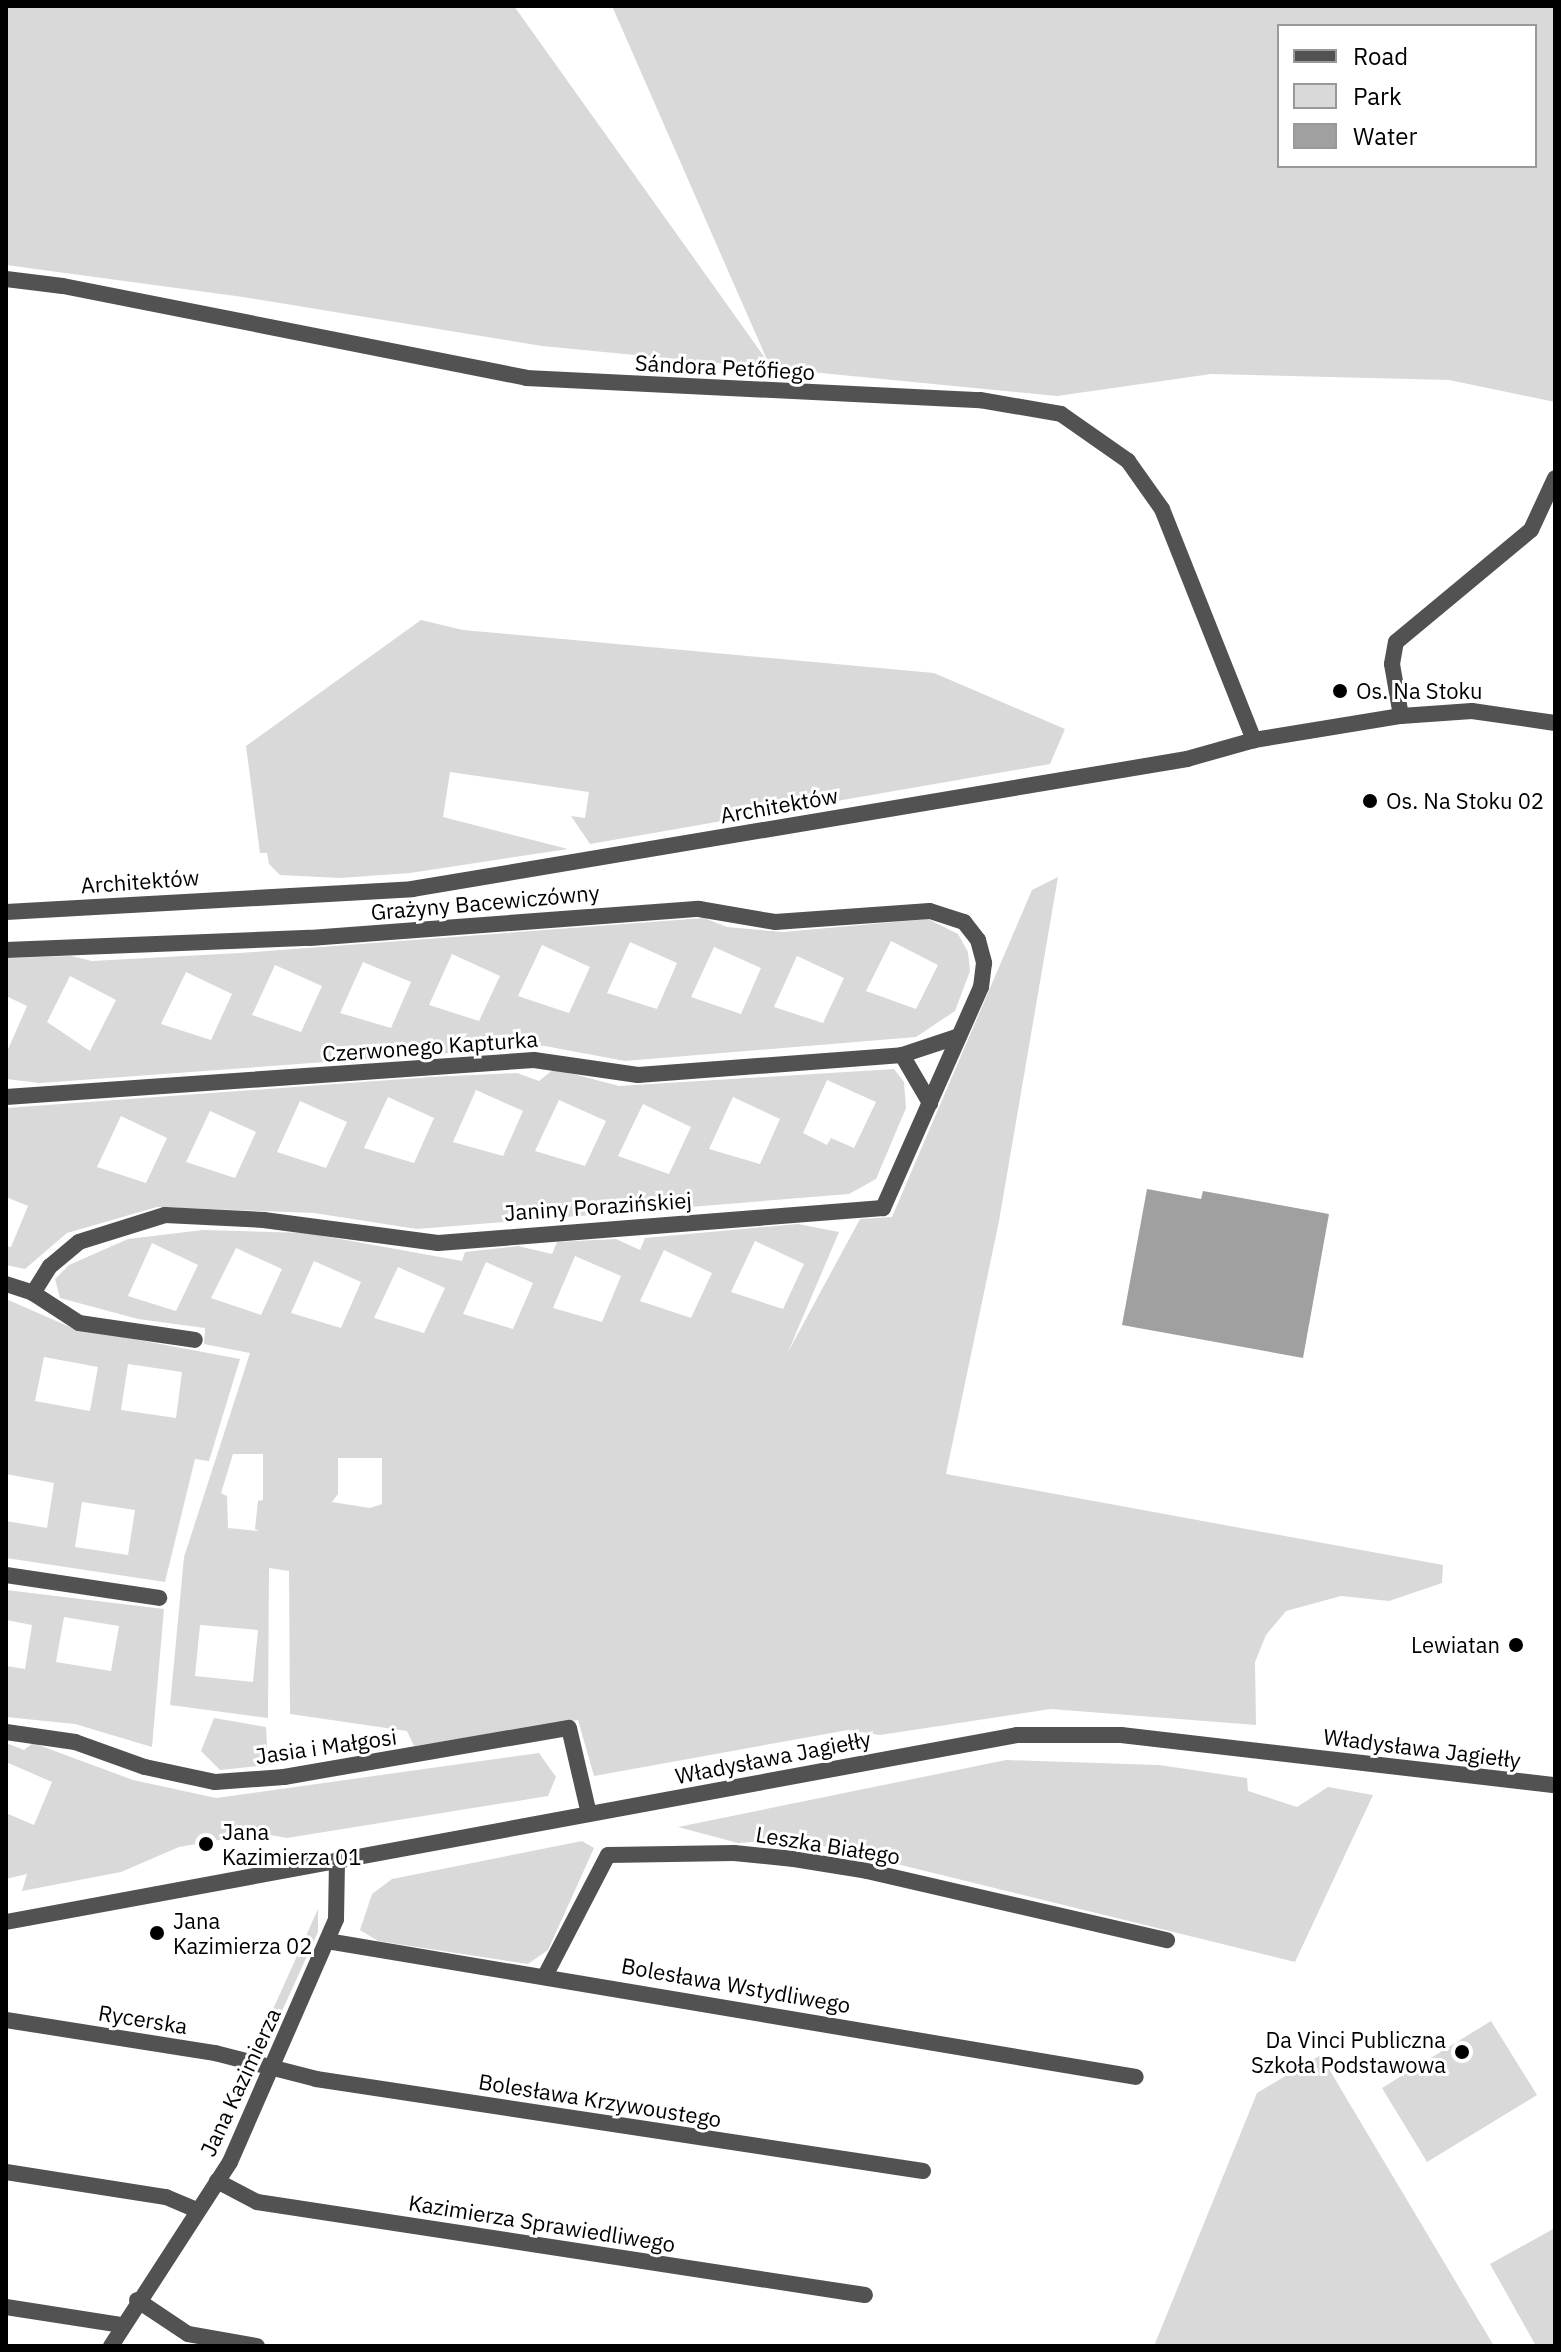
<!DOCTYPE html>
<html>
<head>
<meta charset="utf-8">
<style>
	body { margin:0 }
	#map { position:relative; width:1561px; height:2352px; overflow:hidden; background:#fff; font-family:"IBM Plex Sans",sans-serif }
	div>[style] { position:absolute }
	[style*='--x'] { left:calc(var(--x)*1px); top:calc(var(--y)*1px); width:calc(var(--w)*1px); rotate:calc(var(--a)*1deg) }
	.green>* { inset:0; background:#d9d9d9 }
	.water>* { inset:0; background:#a0a0a0 }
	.minor>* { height:16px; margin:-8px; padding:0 8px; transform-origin:8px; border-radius:8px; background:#525252 }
	.dots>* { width:22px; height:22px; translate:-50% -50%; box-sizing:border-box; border:4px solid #fff; border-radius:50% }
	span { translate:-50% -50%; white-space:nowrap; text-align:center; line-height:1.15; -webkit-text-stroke:6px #fff; paint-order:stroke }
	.street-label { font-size:22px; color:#000 }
	.poi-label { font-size:22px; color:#000 }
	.left { translate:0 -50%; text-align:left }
	.right { translate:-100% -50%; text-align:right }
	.frame { position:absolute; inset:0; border:8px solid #000; pointer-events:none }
	.legend { position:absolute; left:1277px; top:24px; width:260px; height:144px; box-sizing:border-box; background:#fff; border:2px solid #999; margin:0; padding:10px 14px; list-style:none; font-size:24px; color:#000 }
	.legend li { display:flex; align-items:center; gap:16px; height:40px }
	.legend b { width:40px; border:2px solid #999 }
</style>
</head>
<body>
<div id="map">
	<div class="green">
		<i style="clip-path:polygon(evenodd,6px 6px,514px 6px,768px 362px,612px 6px,1555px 6px,1555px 402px,1449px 380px,1211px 374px,1057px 396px,542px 346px,243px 297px,6px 265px,6px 6px,1279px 26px,1535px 26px,1535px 166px,1279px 166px,1279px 26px)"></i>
		<i style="clip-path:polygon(421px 620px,463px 630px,934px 673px,1065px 729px,1050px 764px,590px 844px,571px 816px,585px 818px,589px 792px,450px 772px,443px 817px,568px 849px,410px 873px,340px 878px,280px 875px,269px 864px,267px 853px,260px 853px,246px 746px)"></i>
		<i style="clip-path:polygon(evenodd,1058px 877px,999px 1221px,946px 1474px,1443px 1565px,1442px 1583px,1389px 1601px,1341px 1596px,1286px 1611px,1266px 1635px,1255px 1662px,1256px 1725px,1051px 1709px,880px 1735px,848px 1730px,594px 1776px,578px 1720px,414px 1746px,407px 1731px,290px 1714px,289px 1571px,269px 1568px,268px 1718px,170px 1705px,184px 1557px,250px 1353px,204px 1344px,205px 1328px,138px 1319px,60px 1298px,55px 1279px,69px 1265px,128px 1239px,203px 1230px,307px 1233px,462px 1261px,465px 1252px,518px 1246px,552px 1254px,557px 1242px,616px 1239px,640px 1250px,645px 1238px,798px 1224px,839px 1232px,788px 1352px,860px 1219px,892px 1217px,1032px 890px,1058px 877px,755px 1241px,804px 1264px,783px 1309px,731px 1292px,755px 1241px,1058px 877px,152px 1243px,198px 1265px,176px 1311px,128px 1296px,152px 1243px,1058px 877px,236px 1248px,282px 1269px,261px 1315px,211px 1298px,236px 1248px,1058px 877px,664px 1250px,712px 1273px,691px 1318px,640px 1301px,664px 1250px,1058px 877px,575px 1256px,621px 1276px,602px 1322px,553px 1308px,575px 1256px,1058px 877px,314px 1261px,361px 1282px,341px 1328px,291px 1313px,314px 1261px,1058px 877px,486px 1262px,533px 1283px,513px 1329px,463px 1314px,486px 1262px,1058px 877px,398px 1267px,445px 1288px,424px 1333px,374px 1318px,398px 1267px,1058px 877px,233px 1454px,263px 1454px,263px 1500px,258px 1501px,255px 1529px,259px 1531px,228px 1528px,227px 1496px,221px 1493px,233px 1454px,1058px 877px,338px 1458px,382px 1458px,382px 1504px,370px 1508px,332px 1502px,338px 1494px,338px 1458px,1058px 877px,200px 1625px,258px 1630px,253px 1682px,195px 1676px,200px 1625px)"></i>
		<i style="clip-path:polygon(evenodd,704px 918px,727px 927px,783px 932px,928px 919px,958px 934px,968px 952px,970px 971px,955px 1011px,916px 1037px,625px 1061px,545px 1046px,40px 1083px,6px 1079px,6px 1054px,27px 1006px,6px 996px,7px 958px,71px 956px,92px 961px,240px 953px,704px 918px,891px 941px,938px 965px,916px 1009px,866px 991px,891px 941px,704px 918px,630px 942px,677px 963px,657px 1009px,607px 993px,630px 942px,704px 918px,542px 945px,590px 967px,569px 1013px,518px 996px,542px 945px,704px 918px,714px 947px,761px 968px,741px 1014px,691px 997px,714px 947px,704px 918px,452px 954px,500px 976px,479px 1021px,429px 1005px,452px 954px,704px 918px,797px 956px,844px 978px,823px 1023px,774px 1007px,797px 956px,704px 918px,363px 962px,411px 982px,391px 1028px,340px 1013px,363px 962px,704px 918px,275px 965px,322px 986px,301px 1032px,252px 1015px,275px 965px,704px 918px,186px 972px,232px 994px,211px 1040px,161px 1024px,186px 972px,704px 918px,70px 976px,116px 1000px,90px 1051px,47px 1022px,70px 976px)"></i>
		<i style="clip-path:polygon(evenodd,554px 1069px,619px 1086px,894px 1069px,904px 1082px,906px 1108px,876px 1179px,849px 1194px,417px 1229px,314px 1213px,157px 1207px,67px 1233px,25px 1269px,6px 1265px,6px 1246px,11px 1247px,28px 1206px,6px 1197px,6px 1108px,431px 1077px,517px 1073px,539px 1081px,554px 1069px,827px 1080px,876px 1102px,854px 1148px,831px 1138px,827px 1145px,803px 1133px,827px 1080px,554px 1069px,476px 1090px,523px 1111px,503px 1156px,453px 1142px,476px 1090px,554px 1069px,388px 1097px,434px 1118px,414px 1163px,364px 1148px,388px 1097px,554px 1069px,733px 1097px,780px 1119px,760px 1164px,709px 1149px,733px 1097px,554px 1069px,559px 1100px,606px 1121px,585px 1166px,535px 1151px,559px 1100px,554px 1069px,300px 1101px,347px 1122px,326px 1168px,277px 1152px,300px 1101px,554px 1069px,643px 1104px,691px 1127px,669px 1174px,618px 1156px,643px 1104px,554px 1069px,210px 1111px,256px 1132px,235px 1178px,186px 1162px,210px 1111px,554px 1069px,121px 1116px,167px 1138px,146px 1183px,97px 1167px,121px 1116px)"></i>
		<i style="clip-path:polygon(evenodd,6px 1299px,70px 1327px,240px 1359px,209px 1461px,195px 1459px,165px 1582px,6px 1558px,6px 1521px,47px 1528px,54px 1483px,6px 1474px,6px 1299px,44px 1357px,98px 1367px,90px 1411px,35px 1401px,44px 1357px,6px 1299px,128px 1364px,182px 1372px,176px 1418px,121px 1410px,128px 1364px,6px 1299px,82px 1502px,135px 1510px,128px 1555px,75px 1547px,82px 1502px)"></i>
		<i style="clip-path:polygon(evenodd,6px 1590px,164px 1609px,152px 1747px,75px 1724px,6px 1717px,6px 1666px,25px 1669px,32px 1625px,6px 1620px,6px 1590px,64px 1617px,119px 1626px,111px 1671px,56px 1662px,64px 1617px)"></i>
		<i style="clip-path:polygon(214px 1718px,266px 1727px,268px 1765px,220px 1770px,201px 1751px)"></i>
		<i style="clip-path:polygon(6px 1743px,24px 1750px,33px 1743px,133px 1780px,216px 1798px,539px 1753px,556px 1777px,548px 1796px,287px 1838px,259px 1833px,179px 1847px,121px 1872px,22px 1891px,27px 1874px,6px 1879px,6px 1813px,34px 1825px,52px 1782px,6px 1762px)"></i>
		<i style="clip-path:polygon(1006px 1760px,1159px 1765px,1247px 1778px,1248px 1791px,1297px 1807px,1328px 1787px,1373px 1795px,1295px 1962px,795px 1839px,738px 1843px,678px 1827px)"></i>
		<i style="clip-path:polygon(582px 1841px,594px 1848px,548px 1950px,528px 1964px,378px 1941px,360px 1930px,372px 1894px,392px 1879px)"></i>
		<i style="clip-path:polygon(318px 1909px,318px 1932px,272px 2033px,257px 2045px)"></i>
		<i style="clip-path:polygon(1491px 2021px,1537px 2095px,1427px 2162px,1382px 2088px)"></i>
		<i style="clip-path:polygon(1321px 2055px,1345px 2096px,1494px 2346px,1154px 2346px,1257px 2093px)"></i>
		<i style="clip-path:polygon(1555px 2228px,1555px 2346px,1536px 2346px,1490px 2264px)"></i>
	</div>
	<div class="water">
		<i style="clip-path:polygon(1147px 1189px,1201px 1199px,1203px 1191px,1329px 1214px,1303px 1358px,1122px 1325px)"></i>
	</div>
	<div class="minor">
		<i style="--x:6;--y:279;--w:57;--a:7"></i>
		<i style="--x:63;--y:286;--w:472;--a:11.2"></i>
		<i style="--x:526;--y:378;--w:455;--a:2.8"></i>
		<i style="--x:980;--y:400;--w:82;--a:9.8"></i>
		<i style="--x:1061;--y:414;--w:82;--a:35"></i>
		<i style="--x:1128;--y:461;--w:59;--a:54.7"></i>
		<i style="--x:1162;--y:509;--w:249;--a:68.3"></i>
		<i style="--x:1401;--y:716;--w:53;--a:-99.8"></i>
		<i style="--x:1392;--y:664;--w:22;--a:-80"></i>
		<i style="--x:1396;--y:642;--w:175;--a:-39.7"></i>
		<i style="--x:1531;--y:530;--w:57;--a:-65.2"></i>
		<i style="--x:6;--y:912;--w:407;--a:-3.2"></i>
		<i style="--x:412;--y:889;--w:786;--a:-9.52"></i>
		<i style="--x:1187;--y:759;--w:70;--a:-15.8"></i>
		<i style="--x:1254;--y:740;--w:149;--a:-9.3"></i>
		<i style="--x:1401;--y:716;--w:71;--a:-4"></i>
		<i style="--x:1472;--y:711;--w:84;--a:8.2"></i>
		<i style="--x:6;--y:950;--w:304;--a:-2.3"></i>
		<i style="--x:310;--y:938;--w:390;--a:-4.3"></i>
		<i style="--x:699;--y:909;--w:77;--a:9.7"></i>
		<i style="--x:775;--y:922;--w:155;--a:-4.1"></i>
		<i style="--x:930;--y:911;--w:36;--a:18"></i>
		<i style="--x:964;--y:922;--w:23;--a:52"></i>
		<i style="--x:978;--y:940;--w:24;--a:75"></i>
		<i style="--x:984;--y:963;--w:24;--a:97"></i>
		<i style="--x:981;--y:987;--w:242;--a:113.9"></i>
		<i style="--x:883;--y:1208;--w:446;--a:175.5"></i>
		<i style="--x:438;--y:1243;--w:176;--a:-172.5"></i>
		<i style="--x:264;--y:1220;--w:99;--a:-177.1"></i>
		<i style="--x:165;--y:1215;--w:90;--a:162.6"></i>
		<i style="--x:79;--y:1242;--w:38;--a:140"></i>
		<i style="--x:50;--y:1266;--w:32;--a:122"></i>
		<i style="--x:902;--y:1055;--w:56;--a:59.7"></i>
		<i style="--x:6;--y:1097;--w:529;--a:-4.01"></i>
		<i style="--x:534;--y:1060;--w:105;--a:8.2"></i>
		<i style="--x:638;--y:1075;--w:265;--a:-4.3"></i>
		<i style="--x:902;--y:1055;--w:60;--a:-18.4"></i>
		<i style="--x:6;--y:1284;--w:28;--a:18"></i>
		<i style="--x:33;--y:1293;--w:55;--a:33.1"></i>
		<i style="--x:79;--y:1323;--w:117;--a:8.3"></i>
		<i style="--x:6;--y:1575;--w:155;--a:8.5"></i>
		<i style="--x:6;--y:1732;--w:70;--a:8.2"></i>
		<i style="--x:75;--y:1742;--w:74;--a:19.7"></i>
		<i style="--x:145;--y:1767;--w:72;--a:12.1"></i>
		<i style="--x:215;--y:1782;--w:69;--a:-4.1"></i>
		<i style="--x:284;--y:1777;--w:289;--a:-9.8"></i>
		<i style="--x:569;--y:1728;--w:88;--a:76.9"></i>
		<i style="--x:6;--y:1922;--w:1028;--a:-10.48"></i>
		<i style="--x:1017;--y:1735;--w:104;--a:0"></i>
		<i style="--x:1121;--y:1735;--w:437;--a:6.6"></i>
		<i style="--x:327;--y:1941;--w:820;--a:9.54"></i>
		<i style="--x:546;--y:1974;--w:134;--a:-62.5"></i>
		<i style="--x:608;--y:1855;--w:126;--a:-0.9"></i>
		<i style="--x:734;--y:1853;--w:60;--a:5.7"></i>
		<i style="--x:794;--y:1859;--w:74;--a:9.3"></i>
		<i style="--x:867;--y:1871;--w:308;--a:13"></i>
		<i style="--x:6;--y:2020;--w:212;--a:9"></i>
		<i style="--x:215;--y:2053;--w:104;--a:14.4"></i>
		<i style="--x:316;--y:2079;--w:614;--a:8.62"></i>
		<i style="--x:6;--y:2172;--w:162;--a:8.9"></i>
		<i style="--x:166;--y:2197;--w:33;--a:23"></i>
		<i style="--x:217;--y:2181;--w:45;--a:27.7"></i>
		<i style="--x:257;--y:2202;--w:615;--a:8.7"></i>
		<i style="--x:137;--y:2300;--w:61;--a:33.7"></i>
		<i style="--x:188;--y:2334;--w:70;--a:9.9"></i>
		<i style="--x:6;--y:2307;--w:116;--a:8.9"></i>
		<i style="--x:111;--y:2346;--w:219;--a:-57.1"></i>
		<i style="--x:230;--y:2162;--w:265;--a:-66.4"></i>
		<i style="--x:336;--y:1919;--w:59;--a:-89"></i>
	</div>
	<div class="dots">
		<i style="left:1340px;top:691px;background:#000"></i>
		<i style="left:1370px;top:801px;background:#000"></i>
		<i style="left:1516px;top:1645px;background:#000"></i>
		<i style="left:206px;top:1844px;background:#000"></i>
		<i style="left:157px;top:1933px;background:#000"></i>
		<i style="left:1462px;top:2052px;background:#000"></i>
	</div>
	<div class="street-label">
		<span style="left:725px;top:367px;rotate:3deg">Sándora Petőfiego</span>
		<span style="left:779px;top:805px;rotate:-10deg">Architektów</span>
		<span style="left:140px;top:881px;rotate:-4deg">Architektów</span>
		<span style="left:485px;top:902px;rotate:-5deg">Grażyny Bacewiczówny</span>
		<span style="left:430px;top:1046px;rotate:-4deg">Czerwonego Kapturka</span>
		<span style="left:598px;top:1206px;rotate:-4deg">Janiny Porazińskiej</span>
		<span style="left:326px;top:1746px;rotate:-8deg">Jasia i Małgosi</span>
		<span style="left:1422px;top:1748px;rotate:7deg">Władysława Jagiełły</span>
		<span style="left:773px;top:1757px;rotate:-11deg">Władysława Jagiełły</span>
		<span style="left:828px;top:1845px;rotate:9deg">Leszka Białego</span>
		<span style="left:736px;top:1985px;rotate:10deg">Bolesława Wstydliwego</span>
		<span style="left:143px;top:2019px;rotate:9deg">Rycerska</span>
		<span style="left:240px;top:2082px;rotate:-65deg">Jana Kazimierza</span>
		<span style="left:600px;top:2100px;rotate:9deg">Bolesława Krzywoustego</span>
		<span style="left:542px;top:2223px;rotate:9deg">Kazimierza Sprawiedliwego</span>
	</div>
	<div class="poi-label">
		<span class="left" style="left:1356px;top:691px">Os. Na Stoku</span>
		<span class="left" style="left:1386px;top:801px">Os. Na Stoku 02</span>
		<span class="right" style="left:1500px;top:1645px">Lewiatan</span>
		<span class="left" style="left:222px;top:1844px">Jana<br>Kazimierza 01</span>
		<span class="left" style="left:173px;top:1933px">Jana<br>Kazimierza 02</span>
		<span class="right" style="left:1446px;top:2052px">Da Vinci Publiczna<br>Szkoła Podstawowa</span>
	</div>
	<div class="frame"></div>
	<ul class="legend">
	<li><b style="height:10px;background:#525252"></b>Road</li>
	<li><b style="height:22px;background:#d9d9d9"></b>Park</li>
	<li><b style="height:22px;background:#a0a0a0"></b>Water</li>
	</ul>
</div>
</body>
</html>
